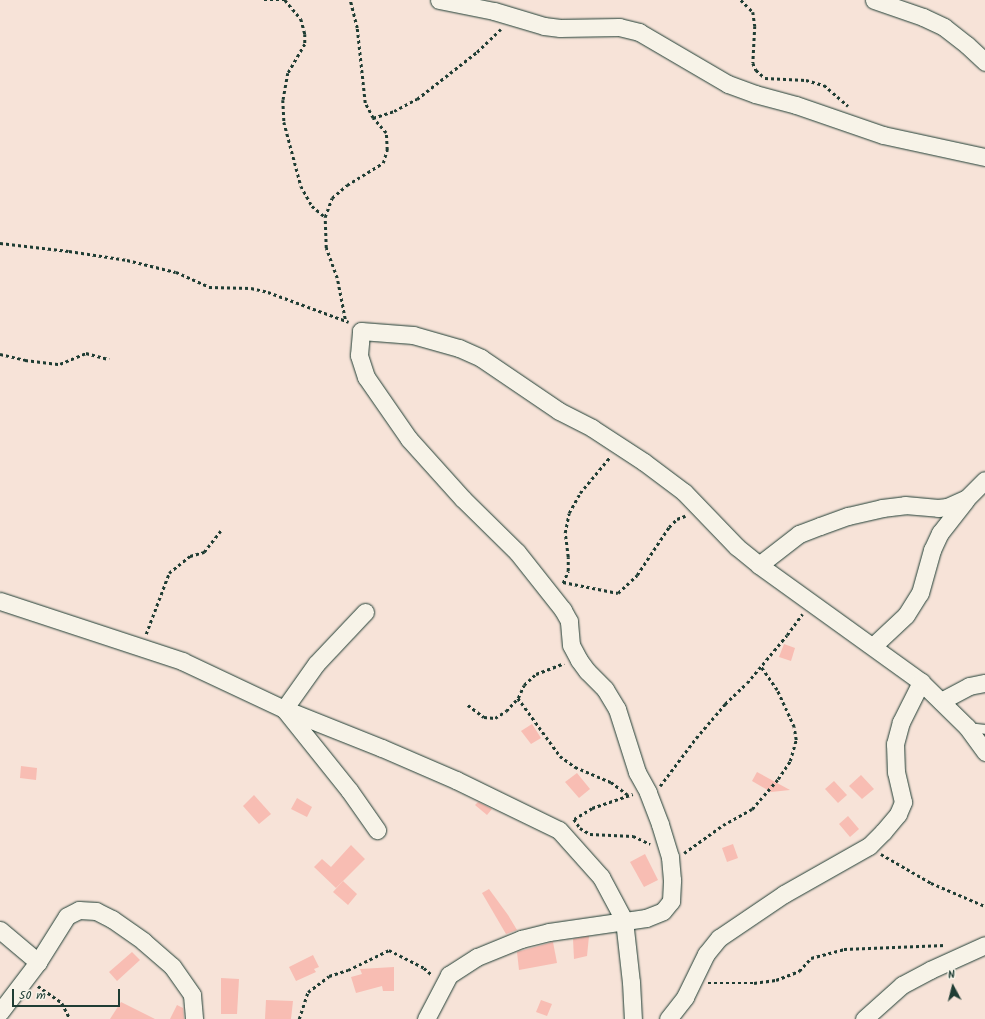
<!DOCTYPE html>
<html>
<head>
<meta charset="utf-8">
<style>
	body { margin:0 }
	#map { position:relative; width:985px; height:1019px; overflow:hidden; background:#f7e3d8; font-family:Kalam,sans-serif }
	div>[style] { position:absolute }
	[style*='--x'] { left:calc(var(--x)*1px); top:calc(var(--y)*1px); width:calc(var(--w)*1px); rotate:calc(var(--a)*1deg) }
	.building>* { inset:0; background:#f8bdb3 }
	.path>* { height:2.5px; margin-top:-1.25px; transform-origin:0; background:repeating-linear-gradient(90deg,#1f3d34 0 3px,transparent 0 6px) }
	.roads { filter:drop-shadow(0 0 1px #1f3d34) drop-shadow(0 0 1px #1f3d34) }
	.service>* { height:9px; margin:-4.5px; padding:0 4.5px; transform-origin:4.5px; border-radius:4.5px; background:#f7f3e8 }
	.minor>* { height:17px; margin:-8.5px; padding:0 8.5px; transform-origin:8.5px; border-radius:8.5px; background:#f7f3e8 }
	span { translate:-50% -50%; white-space:nowrap; text-align:center; line-height:1.15; -webkit-text-stroke:3px #f7f3e8; paint-order:stroke }
	.north { position:absolute; left:933px; top:967px; width:40px; height:40px; -webkit-text-stroke:3px #f7f3e8; paint-order:stroke; rotate:353deg; font-size:11px; font-weight:700; line-height:16px; text-align:center; color:#1f3d34 }
	.north::after { content:''; display:block; margin:auto; width:14px; height:18px; background:#1f3d34; clip-path:polygon(50% 0,100% 100%,50% 72%,0 100%) }
	.scale { position:absolute; left:12px; top:989px; width:108px; height:18px; box-sizing:border-box; border:2px solid #1f3d34; border-top:0; padding-left:5px; font-size:12px; line-height:14px; white-space:nowrap; color:#1f3d34; -webkit-text-stroke:3px #f7f3e8; paint-order:stroke }
</style>
</head>
<body>
<div id="map">
	<div class="building">
		<i style="clip-path:polygon(784px 644px,795px 648px,791px 661px,779px 657px)"></i>
		<i style="clip-path:polygon(532px 724px,541px 738px,531px 744px,521px 731px)"></i>
		<i style="clip-path:polygon(21px 766px,37px 768px,36px 780px,20px 778px)"></i>
		<i style="clip-path:polygon(757px 772px,790px 790px,771px 792px,752px 781px)"></i>
		<i style="clip-path:polygon(577px 773px,590px 789px,579px 798px,565px 782px)"></i>
		<i style="clip-path:polygon(861px 775px,874px 789px,862px 799px,849px 786px)"></i>
		<i style="clip-path:polygon(834px 781px,847px 795px,838px 803px,825px 789px)"></i>
		<i style="clip-path:polygon(254px 795px,271px 814px,259px 824px,243px 806px)"></i>
		<i style="clip-path:polygon(297px 798px,312px 807px,307px 817px,291px 809px)"></i>
		<i style="clip-path:polygon(478px 802px,492px 809px,487px 815px,475px 805px)"></i>
		<i style="clip-path:polygon(848px 816px,859px 829px,850px 837px,839px 824px)"></i>
		<i style="clip-path:polygon(733px 844px,738px 858px,727px 862px,722px 848px)"></i>
		<i style="clip-path:polygon(351px 845px,365px 859px,336px 888px,314px 867px,322px 859px,331px 867px)"></i>
		<i style="clip-path:polygon(645px 854px,658px 880px,644px 887px,630px 862px)"></i>
		<i style="clip-path:polygon(343px 881px,357px 894px,348px 905px,333px 892px)"></i>
		<i style="clip-path:polygon(489px 889px,508px 915px,517px 930px,506px 934px,482px 893px)"></i>
		<i style="clip-path:polygon(589px 936px,587px 956px,574px 959px,573px 939px)"></i>
		<i style="clip-path:polygon(553px 942px,557px 963px,519px 970px,517px 952px)"></i>
		<i style="clip-path:polygon(132px 952px,140px 960px,117px 981px,109px 972px)"></i>
		<i style="clip-path:polygon(313px 955px,319px 967px,314px 969px,316px 972px,296px 981px,289px 967px)"></i>
		<i style="clip-path:polygon(394px 967px,394px 991px,383px 991px,382px 986px,356px 993px,351px 977px,362px 974px,360px 969px)"></i>
		<i style="clip-path:polygon(221px 978px,239px 979px,237px 1014px,221px 1014px)"></i>
		<i style="clip-path:polygon(266px 1000px,293px 1001px,291px 1019px,265px 1019px)"></i>
		<i style="clip-path:polygon(541px 1000px,552px 1004px,547px 1016px,536px 1012px)"></i>
		<i style="clip-path:polygon(121px 1002px,155px 1019px,110px 1019px)"></i>
		<i style="clip-path:polygon(177px 1005px,183px 1008px,184px 1019px,170px 1019px)"></i>
	</div>
	<div class="path">
		<i style="--x:264;--y:0;--w:21;--a:0"></i>
		<i style="--x:285;--y:0;--w:25;--a:50"></i>
		<i style="--x:301;--y:19;--w:16;--a:75"></i>
		<i style="--x:305;--y:34;--w:10;--a:90"></i>
		<i style="--x:305;--y:44;--w:34;--a:120"></i>
		<i style="--x:288;--y:73;--w:27;--a:100"></i>
		<i style="--x:283;--y:100;--w:22;--a:87"></i>
		<i style="--x:284;--y:122;--w:66;--a:75.1"></i>
		<i style="--x:301;--y:186;--w:23;--a:61"></i>
		<i style="--x:312;--y:206;--w:17;--a:40"></i>
		<i style="--x:741;--y:0;--w:17;--a:45"></i>
		<i style="--x:753;--y:12;--w:14;--a:82"></i>
		<i style="--x:755;--y:26;--w:37;--a:93"></i>
		<i style="--x:753;--y:63;--w:8;--a:67"></i>
		<i style="--x:756;--y:70;--w:12;--a:42"></i>
		<i style="--x:765;--y:78;--w:41;--a:2.8"></i>
		<i style="--x:806;--y:80;--w:19;--a:16"></i>
		<i style="--x:824;--y:85;--w:32;--a:41"></i>
		<i style="--x:373;--y:118;--w:22;--a:-18"></i>
		<i style="--x:394;--y:111;--w:26;--a:-28"></i>
		<i style="--x:417;--y:99;--w:76;--a:-38.1"></i>
		<i style="--x:477;--y:52;--w:33;--a:-44"></i>
		<i style="--x:0;--y:243;--w:69;--a:6.6"></i>
		<i style="--x:69;--y:251;--w:59;--a:8.8"></i>
		<i style="--x:127;--y:260;--w:50;--a:13.8"></i>
		<i style="--x:176;--y:272;--w:36;--a:24"></i>
		<i style="--x:209;--y:287;--w:42;--a:1.4"></i>
		<i style="--x:251;--y:288;--w:17;--a:13"></i>
		<i style="--x:268;--y:292;--w:86;--a:20.3"></i>
		<i style="--x:345;--y:319;--w:42;--a:-101"></i>
		<i style="--x:337;--y:278;--w:32;--a:-110"></i>
		<i style="--x:326;--y:248;--w:31;--a:-92"></i>
		<i style="--x:325;--y:217;--w:20;--a:-70"></i>
		<i style="--x:332;--y:198;--w:20;--a:-41"></i>
		<i style="--x:347;--y:185;--w:42;--a:-31.4"></i>
		<i style="--x:383;--y:163;--w:14;--a:-73"></i>
		<i style="--x:387;--y:150;--w:17;--a:-93"></i>
		<i style="--x:386;--y:133;--w:20;--a:-131"></i>
		<i style="--x:373;--y:118;--w:17;--a:-118"></i>
		<i style="--x:365;--y:103;--w:75;--a:-96.1"></i>
		<i style="--x:357;--y:28;--w:29;--a:-104"></i>
		<i style="--x:0;--y:354;--w:26;--a:13"></i>
		<i style="--x:25;--y:360;--w:35;--a:7"></i>
		<i style="--x:60;--y:364;--w:28;--a:-23"></i>
		<i style="--x:86;--y:353;--w:24;--a:15"></i>
		<i style="--x:563;--y:582;--w:56;--a:11.3"></i>
		<i style="--x:618;--y:593;--w:26;--a:-43"></i>
		<i style="--x:637;--y:575;--w:58;--a:-56.3"></i>
		<i style="--x:669;--y:527;--w:11;--a:-45"></i>
		<i style="--x:677;--y:519;--w:9;--a:-21"></i>
		<i style="--x:563;--y:583;--w:13;--a:-67"></i>
		<i style="--x:568;--y:571;--w:14;--a:-90"></i>
		<i style="--x:568;--y:557;--w:24;--a:-97"></i>
		<i style="--x:565;--y:533;--w:20;--a:-79"></i>
		<i style="--x:569;--y:513;--w:23;--a:-61"></i>
		<i style="--x:580;--y:493;--w:47;--a:-50.2"></i>
		<i style="--x:146;--y:634;--w:65;--a:-69.3"></i>
		<i style="--x:169;--y:573;--w:27;--a:-39"></i>
		<i style="--x:190;--y:556;--w:15;--a:-16"></i>
		<i style="--x:204;--y:552;--w:28;--a:-52"></i>
		<i style="--x:518;--y:698;--w:72;--a:54.1"></i>
		<i style="--x:560;--y:756;--w:19;--a:36"></i>
		<i style="--x:575;--y:767;--w:39;--a:23"></i>
		<i style="--x:611;--y:782;--w:21;--a:37"></i>
		<i style="--x:468;--y:705;--w:20;--a:37"></i>
		<i style="--x:484;--y:717;--w:11;--a:5"></i>
		<i style="--x:495;--y:718;--w:13;--a:-32"></i>
		<i style="--x:506;--y:711;--w:18;--a:-47"></i>
		<i style="--x:518;--y:698;--w:14;--a:-65"></i>
		<i style="--x:524;--y:685;--w:16;--a:-43"></i>
		<i style="--x:536;--y:674;--w:30;--a:-21"></i>
		<i style="--x:660;--y:786;--w:60;--a:-53.1"></i>
		<i style="--x:696;--y:738;--w:45;--a:-49.5"></i>
		<i style="--x:725;--y:704;--w:30;--a:-44"></i>
		<i style="--x:747;--y:683;--w:62;--a:-50.2"></i>
		<i style="--x:787;--y:635;--w:26;--a:-54"></i>
		<i style="--x:574;--y:819;--w:11;--a:56"></i>
		<i style="--x:580;--y:828;--w:12;--a:31"></i>
		<i style="--x:590;--y:834;--w:43;--a:2.7"></i>
		<i style="--x:633;--y:836;--w:19;--a:25"></i>
		<i style="--x:574;--y:819;--w:21;--a:-31"></i>
		<i style="--x:592;--y:808;--w:43;--a:-18.9"></i>
		<i style="--x:684;--y:853;--w:48;--a:-35.7"></i>
		<i style="--x:723;--y:825;--w:33;--a:-29"></i>
		<i style="--x:752;--y:809;--w:40;--a:-49"></i>
		<i style="--x:778;--y:779;--w:22;--a:-56"></i>
		<i style="--x:790;--y:761;--w:22;--a:-74"></i>
		<i style="--x:796;--y:740;--w:13;--a:-99"></i>
		<i style="--x:794;--y:727;--w:41;--a:-114.7"></i>
		<i style="--x:777;--y:690;--w:29;--a:-125"></i>
		<i style="--x:881;--y:854;--w:58;--a:30.1"></i>
		<i style="--x:931;--y:883;--w:59;--a:23.1"></i>
		<i style="--x:708;--y:983;--w:46;--a:0"></i>
		<i style="--x:754;--y:983;--w:22;--a:-8"></i>
		<i style="--x:776;--y:980;--w:25;--a:-21"></i>
		<i style="--x:799;--y:971;--w:18;--a:-47"></i>
		<i style="--x:811;--y:958;--w:34;--a:-15"></i>
		<i style="--x:844;--y:949;--w:101;--a:-2.3"></i>
		<i style="--x:38;--y:986;--w:29;--a:35"></i>
		<i style="--x:62;--y:1003;--w:18;--a:63"></i>
		<i style="--x:299;--y:1019;--w:28;--a:-72"></i>
		<i style="--x:308;--y:992;--w:26;--a:-37"></i>
		<i style="--x:329;--y:976;--w:20;--a:-18"></i>
		<i style="--x:348;--y:970;--w:46;--a:-26"></i>
		<i style="--x:389;--y:950;--w:39;--a:27"></i>
		<i style="--x:424;--y:968;--w:11;--a:41"></i>
	</div>
	<div class="roads">
		<div class="service">
			<i style="--x:967;--y:727;--w:18;--a:6"></i>
		</div>
		<div class="minor">
			<i style="--x:439;--y:0;--w:56;--a:11.3"></i>
			<i style="--x:494;--y:11;--w:52;--a:16.7"></i>
			<i style="--x:544;--y:26;--w:16;--a:7"></i>
			<i style="--x:560;--y:28;--w:59;--a:-1"></i>
			<i style="--x:619;--y:27;--w:21;--a:14"></i>
			<i style="--x:639;--y:32;--w:103;--a:30.3"></i>
			<i style="--x:728;--y:84;--w:29;--a:20"></i>
			<i style="--x:755;--y:94;--w:42;--a:15"></i>
			<i style="--x:796;--y:105;--w:92;--a:19"></i>
			<i style="--x:883;--y:135;--w:104;--a:12.2"></i>
			<i style="--x:874;--y:0;--w:52;--a:19.1"></i>
			<i style="--x:923;--y:17;--w:23;--a:25"></i>
			<i style="--x:944;--y:27;--w:29;--a:38"></i>
			<i style="--x:967;--y:45;--w:25;--a:43"></i>
			<i style="--x:759;--y:565;--w:51;--a:-37.8"></i>
			<i style="--x:799;--y:534;--w:22;--a:-21"></i>
			<i style="--x:820;--y:526;--w:30;--a:-20"></i>
			<i style="--x:848;--y:516;--w:35;--a:-13"></i>
			<i style="--x:882;--y:508;--w:23;--a:-7"></i>
			<i style="--x:905;--y:505;--w:33;--a:5"></i>
			<i style="--x:938;--y:508;--w:9;--a:-6"></i>
			<i style="--x:947;--y:507;--w:22;--a:-24"></i>
			<i style="--x:967;--y:498;--w:25;--a:-45"></i>
			<i style="--x:0;--y:601;--w:192;--a:18.2"></i>
			<i style="--x:182;--y:661;--w:113;--a:25.2"></i>
			<i style="--x:284;--y:709;--w:105;--a:21.7"></i>
			<i style="--x:382;--y:748;--w:81;--a:23.4"></i>
			<i style="--x:456;--y:780;--w:114;--a:25.9"></i>
			<i style="--x:559;--y:830;--w:63;--a:48.2"></i>
			<i style="--x:601;--y:877;--w:49;--a:61.9"></i>
			<i style="--x:624;--y:920;--w:62;--a:83.6"></i>
			<i style="--x:631;--y:982;--w:37;--a:87"></i>
			<i style="--x:365;--y:612;--w:71;--a:133.3"></i>
			<i style="--x:316;--y:664;--w:55;--a:125.4"></i>
			<i style="--x:284;--y:709;--w:104;--a:51.3"></i>
			<i style="--x:349;--y:790;--w:49;--a:55"></i>
			<i style="--x:873;--y:646;--w:45;--a:-43.2"></i>
			<i style="--x:906;--y:615;--w:26;--a:-58"></i>
			<i style="--x:920;--y:593;--w:45;--a:-74.4"></i>
			<i style="--x:932;--y:550;--w:19;--a:-65"></i>
			<i style="--x:940;--y:533;--w:41;--a:-52"></i>
			<i style="--x:941;--y:701;--w:32;--a:-28"></i>
			<i style="--x:969;--y:686;--w:16;--a:-11"></i>
			<i style="--x:0;--y:930;--w:50;--a:40.1"></i>
			<i style="--x:0;--y:1012;--w:63;--a:-52.8"></i>
			<i style="--x:38;--y:962;--w:54;--a:-57.8"></i>
			<i style="--x:67;--y:916;--w:13;--a:-27"></i>
			<i style="--x:79;--y:910;--w:17;--a:3"></i>
			<i style="--x:96;--y:911;--w:18;--a:27"></i>
			<i style="--x:112;--y:919;--w:38;--a:35"></i>
			<i style="--x:143;--y:941;--w:38;--a:41"></i>
			<i style="--x:172;--y:966;--w:35;--a:55"></i>
			<i style="--x:192;--y:995;--w:24;--a:85"></i>
			<i style="--x:426;--y:1019;--w:50;--a:-62.4"></i>
			<i style="--x:449;--y:975;--w:33;--a:-33"></i>
			<i style="--x:477;--y:957;--w:48;--a:-22.2"></i>
			<i style="--x:521;--y:939;--w:29;--a:-14"></i>
			<i style="--x:549;--y:932;--w:98;--a:-8.2"></i>
			<i style="--x:646;--y:918;--w:18;--a:-22"></i>
			<i style="--x:663;--y:911;--w:13;--a:-51"></i>
			<i style="--x:671;--y:901;--w:21;--a:-87"></i>
			<i style="--x:672;--y:880;--w:23;--a:-95"></i>
			<i style="--x:670;--y:857;--w:34;--a:-107"></i>
			<i style="--x:660;--y:824;--w:34;--a:-111"></i>
			<i style="--x:648;--y:792;--w:23;--a:-119"></i>
			<i style="--x:637;--y:772;--w:66;--a:-107.6"></i>
			<i style="--x:617;--y:709;--w:23;--a:-121"></i>
			<i style="--x:605;--y:689;--w:25;--a:-135"></i>
			<i style="--x:587;--y:671;--w:14;--a:-126"></i>
			<i style="--x:579;--y:660;--w:17;--a:-118"></i>
			<i style="--x:571;--y:645;--w:24;--a:-95"></i>
			<i style="--x:569;--y:621;--w:13;--a:-119"></i>
			<i style="--x:563;--y:610;--w:74;--a:-128.4"></i>
			<i style="--x:517;--y:552;--w:76;--a:-135.5"></i>
			<i style="--x:463;--y:499;--w:81;--a:-132"></i>
			<i style="--x:409;--y:439;--w:75;--a:-124.7"></i>
			<i style="--x:366;--y:377;--w:23;--a:-108"></i>
			<i style="--x:359;--y:355;--w:24;--a:-85"></i>
			<i style="--x:361;--y:331;--w:52;--a:4.4"></i>
			<i style="--x:413;--y:335;--w:48;--a:15.8"></i>
			<i style="--x:459;--y:348;--w:24;--a:24"></i>
			<i style="--x:481;--y:358;--w:94;--a:34.2"></i>
			<i style="--x:559;--y:411;--w:37;--a:27"></i>
			<i style="--x:592;--y:428;--w:62;--a:33.2"></i>
			<i style="--x:644;--y:462;--w:50;--a:36.9"></i>
			<i style="--x:684;--y:492;--w:76;--a:46.1"></i>
			<i style="--x:737;--y:547;--w:28;--a:39"></i>
			<i style="--x:759;--y:565;--w:200;--a:35.8"></i>
			<i style="--x:921;--y:682;--w:64;--a:44.4"></i>
			<i style="--x:967;--y:727;--w:31;--a:54"></i>
			<i style="--x:668;--y:1019;--w:28;--a:-52"></i>
			<i style="--x:685;--y:997;--w:48;--a:-64"></i>
			<i style="--x:706;--y:954;--w:21;--a:-51"></i>
			<i style="--x:719;--y:938;--w:78;--a:-34.1"></i>
			<i style="--x:784;--y:894;--w:98;--a:-29.5"></i>
			<i style="--x:869;--y:846;--w:20;--a:-45"></i>
			<i style="--x:883;--y:832;--w:23;--a:-50"></i>
			<i style="--x:898;--y:814;--w:13;--a:-67"></i>
			<i style="--x:903;--y:802;--w:31;--a:-103"></i>
			<i style="--x:896;--y:772;--w:28;--a:-92"></i>
			<i style="--x:895;--y:744;--w:23;--a:-75"></i>
			<i style="--x:901;--y:722;--w:45;--a:-63.4"></i>
			<i style="--x:864;--y:1019;--w:51;--a:-41.8"></i>
			<i style="--x:902;--y:985;--w:32;--a:-28"></i>
			<i style="--x:930;--y:970;--w:60;--a:-24.4"></i>
		</div>
	</div>
	<div class="north">N</div>
	<div class="scale">50 m</div>
</div>
</body>
</html>
